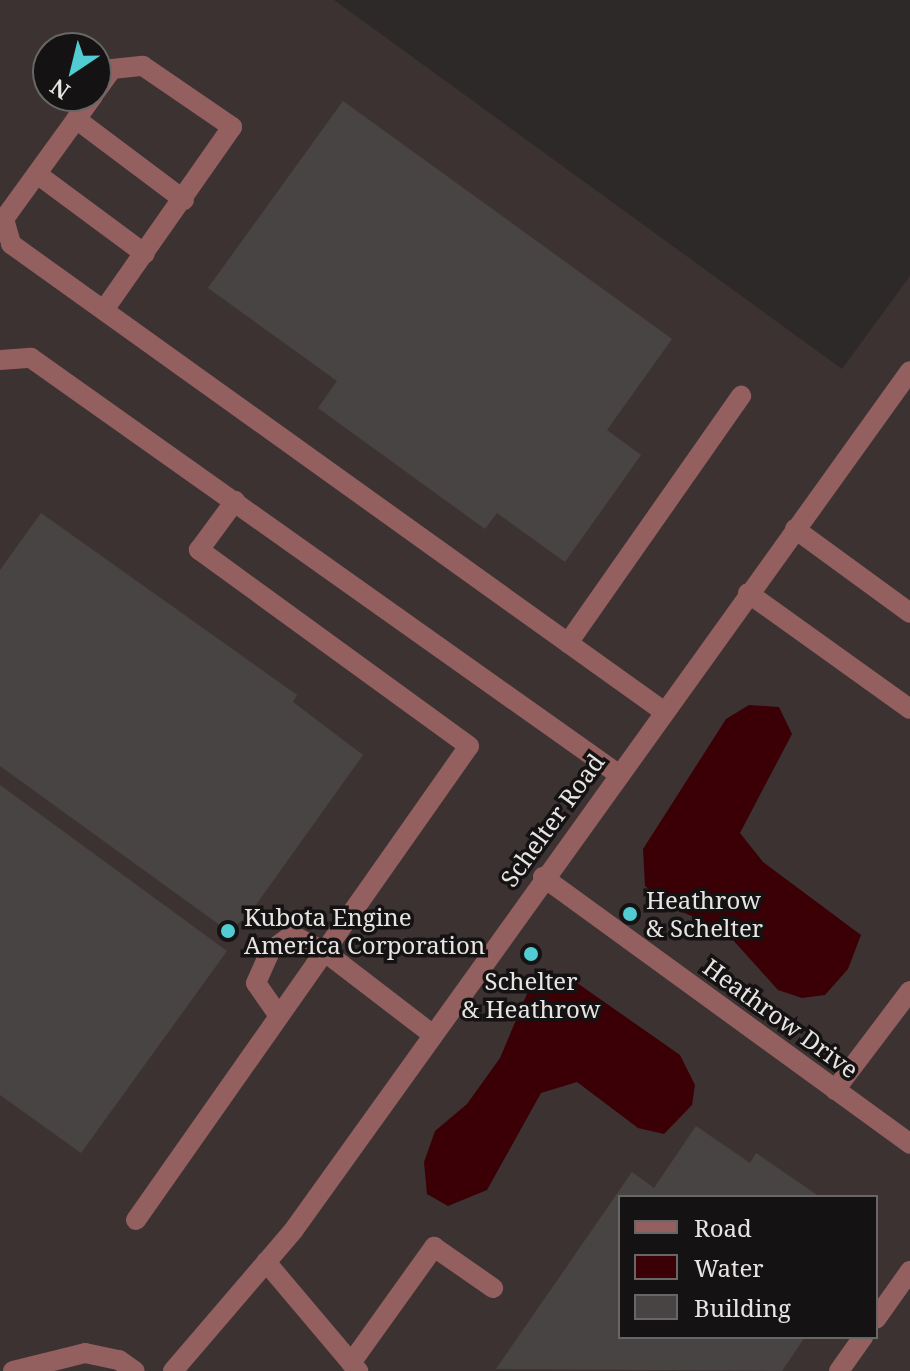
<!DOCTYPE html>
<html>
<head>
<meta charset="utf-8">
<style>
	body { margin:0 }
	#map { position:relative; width:910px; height:1371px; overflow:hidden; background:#2d2929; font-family:"Noto Serif",serif }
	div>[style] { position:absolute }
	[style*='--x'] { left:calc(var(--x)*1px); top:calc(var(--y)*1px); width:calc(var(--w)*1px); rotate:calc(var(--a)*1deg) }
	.built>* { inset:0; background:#3c3232 }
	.water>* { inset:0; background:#3b0006 }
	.building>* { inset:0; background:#494444 }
	.minor>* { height:20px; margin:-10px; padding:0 10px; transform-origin:10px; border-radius:10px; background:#935f5f }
	.dots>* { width:22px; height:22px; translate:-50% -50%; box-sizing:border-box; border:4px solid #141212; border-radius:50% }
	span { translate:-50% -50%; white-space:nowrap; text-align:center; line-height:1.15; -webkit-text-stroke:7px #141212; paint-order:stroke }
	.street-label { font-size:24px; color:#e7e4e3 }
	.poi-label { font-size:24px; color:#e7e4e3 }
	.left { translate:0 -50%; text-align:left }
	.legend { position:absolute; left:618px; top:1195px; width:260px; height:144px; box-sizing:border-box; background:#141212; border:2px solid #686666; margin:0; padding:10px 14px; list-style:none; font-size:24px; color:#e7e4e3 }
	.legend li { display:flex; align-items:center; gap:16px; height:40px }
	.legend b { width:40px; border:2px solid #686666 }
	.north { position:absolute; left:32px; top:32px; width:80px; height:80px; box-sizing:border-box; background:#141212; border:2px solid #686666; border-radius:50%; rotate:215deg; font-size:22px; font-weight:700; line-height:32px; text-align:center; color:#e7e4e3 }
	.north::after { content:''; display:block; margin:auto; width:28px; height:36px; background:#51ccd2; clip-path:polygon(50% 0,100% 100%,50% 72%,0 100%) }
</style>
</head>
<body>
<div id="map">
	<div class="built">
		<i style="clip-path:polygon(evenodd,0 0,334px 0,842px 369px,910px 276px,910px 1371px,0 1371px,0 0,48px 48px,96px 48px,96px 96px,48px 96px,48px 48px,0 0,620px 1197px,876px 1197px,876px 1337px,620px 1337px,620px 1197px)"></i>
	</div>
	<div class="water">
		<i style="clip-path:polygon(749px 705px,779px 707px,792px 734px,740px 833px,763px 862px,861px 935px,848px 969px,825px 995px,802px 998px,778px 990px,724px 930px,673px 908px,645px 886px,643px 849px,726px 719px)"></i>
		<i style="clip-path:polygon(534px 977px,570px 978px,680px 1055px,695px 1085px,692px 1105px,664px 1134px,638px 1128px,577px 1082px,541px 1093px,487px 1190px,448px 1206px,427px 1194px,424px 1162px,435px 1131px,467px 1104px,500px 1058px)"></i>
	</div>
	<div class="building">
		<i style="clip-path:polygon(343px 101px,672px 339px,607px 430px,641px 455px,565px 562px,497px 513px,485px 529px,318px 408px,337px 381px,208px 288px)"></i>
		<i style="clip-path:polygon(41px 513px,297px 695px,293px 702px,363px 755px,248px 916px,228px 931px,0 766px,0 570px)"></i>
		<i style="clip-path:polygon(0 785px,227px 951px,81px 1153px,0 1095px)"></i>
		<i style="clip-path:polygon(696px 1126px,750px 1163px,756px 1153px,820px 1197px,620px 1197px,620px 1337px,805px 1337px,782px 1371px,496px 1369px,632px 1172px,654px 1188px)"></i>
	</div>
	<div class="minor">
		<i style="--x:96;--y:91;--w:27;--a:-54"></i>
		<i style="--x:112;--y:69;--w:31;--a:-6"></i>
		<i style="--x:143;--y:66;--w:108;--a:34.4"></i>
		<i style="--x:232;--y:127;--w:223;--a:125"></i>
		<i style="--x:93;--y:96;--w:152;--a:125.9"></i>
		<i style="--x:4;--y:219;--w:26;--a:74"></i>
		<i style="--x:11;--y:244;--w:802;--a:35.61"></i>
		<i style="--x:76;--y:119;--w:135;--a:36.9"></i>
		<i style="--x:37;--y:174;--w:134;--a:36.5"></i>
		<i style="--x:0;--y:360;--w:31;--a:-4"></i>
		<i style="--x:31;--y:358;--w:719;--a:35.32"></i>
		<i style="--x:795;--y:529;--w:142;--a:36.1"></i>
		<i style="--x:748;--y:593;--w:199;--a:35.6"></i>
		<i style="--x:568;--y:643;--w:302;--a:-55"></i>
		<i style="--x:543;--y:877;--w:454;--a:36"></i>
		<i style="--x:279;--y:1016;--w:40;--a:-124.9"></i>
		<i style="--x:256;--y:983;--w:35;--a:-66"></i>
		<i style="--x:270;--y:951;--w:27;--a:-36"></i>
		<i style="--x:292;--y:935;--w:37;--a:27"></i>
		<i style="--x:325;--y:952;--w:135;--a:37.5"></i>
		<i style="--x:835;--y:1090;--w:124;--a:-52.9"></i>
		<i style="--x:136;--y:1220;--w:579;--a:-54.91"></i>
		<i style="--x:469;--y:746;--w:334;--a:-144"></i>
		<i style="--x:199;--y:550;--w:61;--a:-53.7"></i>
		<i style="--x:266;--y:1262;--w:143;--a:49.8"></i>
		<i style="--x:876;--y:1319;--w:59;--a:-54.7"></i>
		<i style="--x:351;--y:1363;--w:143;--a:-54.4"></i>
		<i style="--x:434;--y:1247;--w:72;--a:34.8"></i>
		<i style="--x:13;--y:1371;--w:74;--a:-14"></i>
		<i style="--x:85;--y:1353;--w:35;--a:12"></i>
		<i style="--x:119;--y:1360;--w:19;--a:35"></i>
		<i style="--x:173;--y:1371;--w:184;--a:-49.4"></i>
		<i style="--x:293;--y:1231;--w:1058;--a:-54.34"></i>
		<i style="--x:839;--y:1371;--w:42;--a:-54.8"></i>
	</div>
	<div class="dots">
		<i style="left:630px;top:914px;background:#51ccd2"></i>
		<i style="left:228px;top:931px;background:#51ccd2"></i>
		<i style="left:531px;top:954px;background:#51ccd2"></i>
	</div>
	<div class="street-label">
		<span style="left:552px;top:820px;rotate:-54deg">Schelter Road</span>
		<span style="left:781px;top:1018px;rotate:36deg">Heathrow Drive</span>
	</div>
	<div class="poi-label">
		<span class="left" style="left:646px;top:914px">Heathrow<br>&amp; Schelter</span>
		<span class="left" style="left:244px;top:931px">Kubota Engine<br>America Corporation</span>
		<span style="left:531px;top:995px">Schelter<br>&amp; Heathrow</span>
	</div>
	<ul class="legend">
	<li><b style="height:10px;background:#935f5f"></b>Road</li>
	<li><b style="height:22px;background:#3b0006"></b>Water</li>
	<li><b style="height:22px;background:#494444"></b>Building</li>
	</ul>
	<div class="north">N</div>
</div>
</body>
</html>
